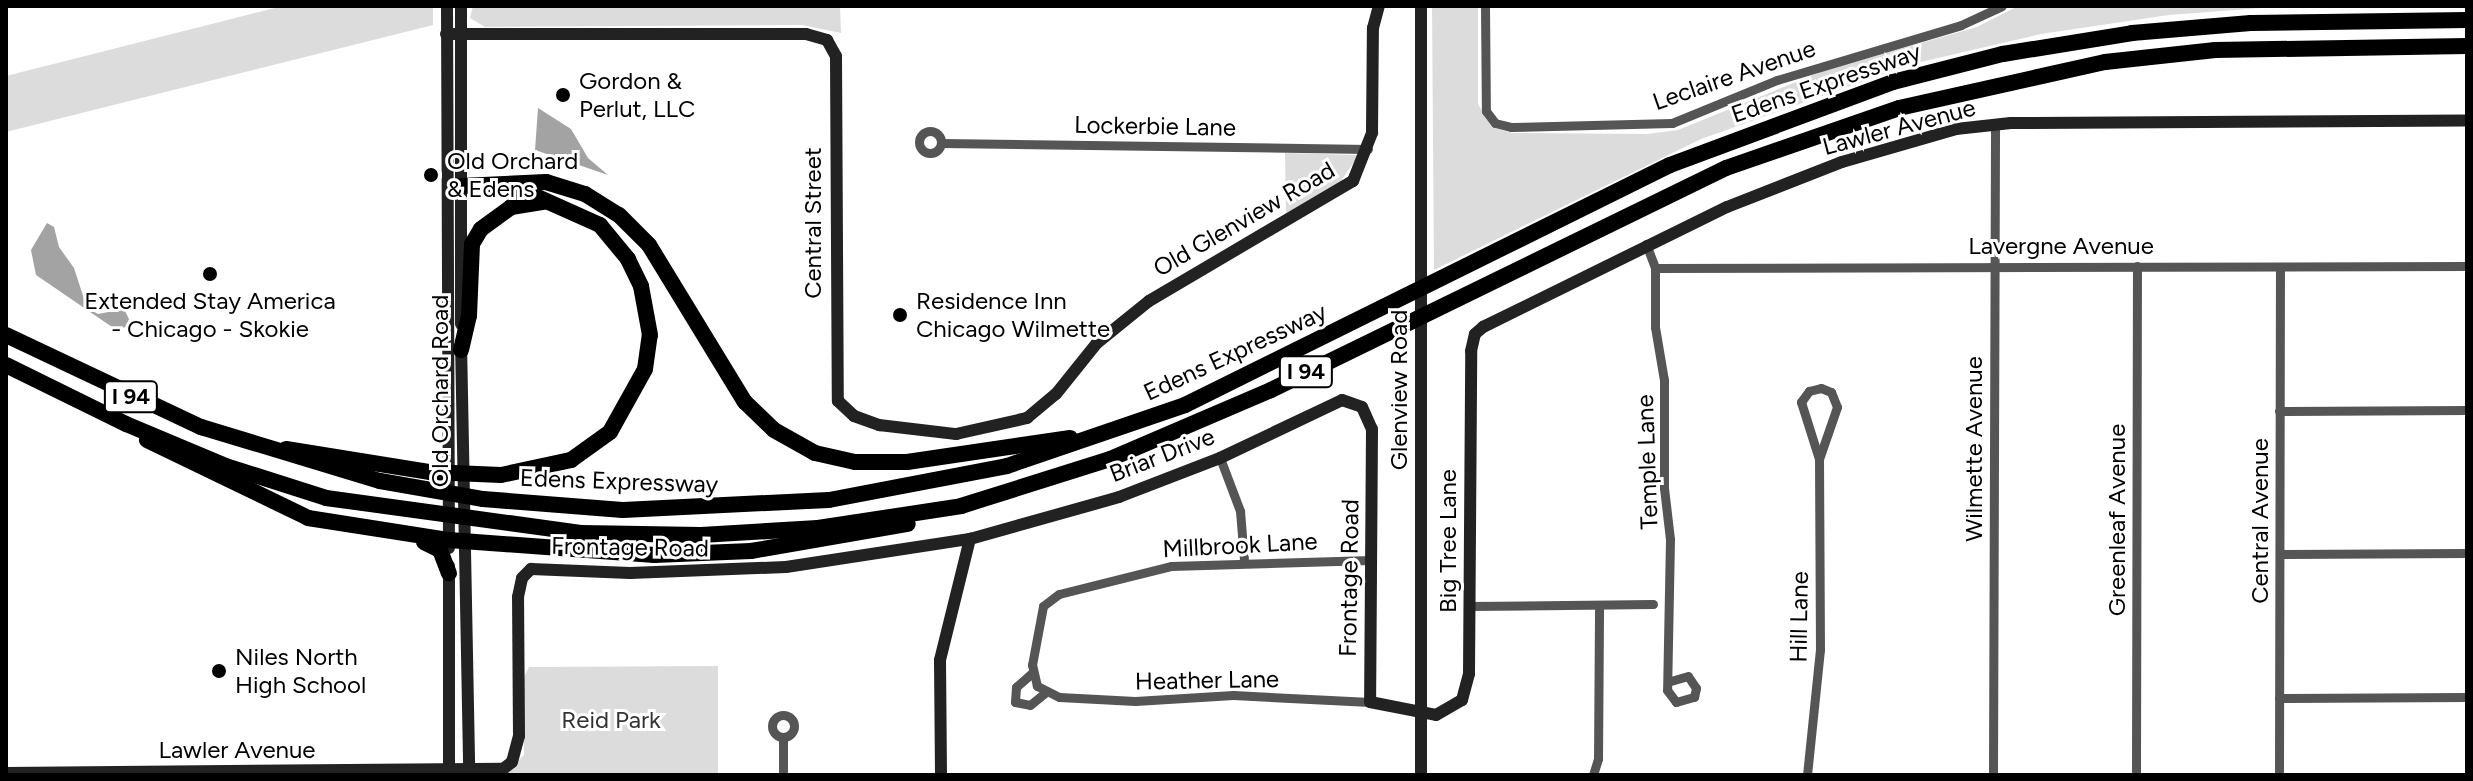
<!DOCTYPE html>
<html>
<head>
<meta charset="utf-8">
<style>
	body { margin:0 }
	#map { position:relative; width:2473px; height:781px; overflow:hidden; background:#fff; font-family:Figtree,sans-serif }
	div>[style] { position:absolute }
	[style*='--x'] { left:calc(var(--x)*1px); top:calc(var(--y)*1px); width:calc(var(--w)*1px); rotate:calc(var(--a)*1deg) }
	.green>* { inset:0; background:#dcdcdc }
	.water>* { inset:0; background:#a3a3a3 }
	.street>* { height:9px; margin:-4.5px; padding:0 4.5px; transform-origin:4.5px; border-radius:4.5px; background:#555 }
	.street>.ring { margin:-4.5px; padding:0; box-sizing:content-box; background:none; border:9px solid #555; border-radius:50% }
	.secondary>* { height:12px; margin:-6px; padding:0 6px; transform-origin:6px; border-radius:6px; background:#222 }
	.highway>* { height:16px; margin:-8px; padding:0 8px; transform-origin:8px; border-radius:8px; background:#000 }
	.dots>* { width:22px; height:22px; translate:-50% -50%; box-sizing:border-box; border:4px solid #fff; border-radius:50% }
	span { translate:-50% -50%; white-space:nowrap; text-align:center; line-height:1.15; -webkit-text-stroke:6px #fff; paint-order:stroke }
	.shield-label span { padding:2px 6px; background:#fff; border:2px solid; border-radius:6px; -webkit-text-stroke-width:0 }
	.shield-label { font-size:22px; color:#000; font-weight:700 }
	.street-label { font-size:24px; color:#000 }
	.poi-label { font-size:24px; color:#000 }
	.left { translate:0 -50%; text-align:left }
	.park-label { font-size:24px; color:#333 }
	.frame { position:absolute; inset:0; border:8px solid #000; pointer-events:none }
</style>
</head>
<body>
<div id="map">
	<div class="green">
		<i style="clip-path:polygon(283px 6px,433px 6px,433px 25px,6px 132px,6px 76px)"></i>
		<i style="clip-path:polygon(473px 6px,840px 6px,841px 33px,802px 25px,485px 27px,470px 18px)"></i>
		<i style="clip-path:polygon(1432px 6px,1478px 6px,1478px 104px,1492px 127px,1512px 133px,1647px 134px,1678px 130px,1823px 71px,1977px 27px,2018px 6px,2467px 6px,2261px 8px,2169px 15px,2041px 34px,1912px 64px,1701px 139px,1434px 270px)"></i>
		<i style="clip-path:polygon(1285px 153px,1359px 155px,1338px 185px,1286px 213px)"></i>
		<i style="clip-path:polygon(718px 666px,718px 775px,504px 775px,524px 755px,524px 677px,529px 667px)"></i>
	</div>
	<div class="water">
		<i style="clip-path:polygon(538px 108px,571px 129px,588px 158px,608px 175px,535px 150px)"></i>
		<i style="clip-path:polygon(47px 223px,54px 227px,59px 247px,74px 268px,87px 308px,98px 314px,124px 309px,129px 319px,126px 327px,115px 329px,36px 275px,31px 250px)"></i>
	</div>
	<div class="street">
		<i style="--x:1485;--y:6;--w:105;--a:89.5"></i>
		<i style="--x:1486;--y:111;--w:15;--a:53"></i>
		<i style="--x:1495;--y:123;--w:16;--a:14"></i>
		<i style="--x:1511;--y:127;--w:161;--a:-1.4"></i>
		<i style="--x:1672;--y:123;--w:113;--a:-22.3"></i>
		<i style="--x:1777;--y:80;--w:192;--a:-16.6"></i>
		<i style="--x:1961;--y:25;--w:45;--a:-24.9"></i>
		<i class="ring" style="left:919px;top:131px;width:13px;height:13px"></i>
		<i style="--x:941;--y:143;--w:427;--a:0.8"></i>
		<i style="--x:1646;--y:244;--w:26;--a:69"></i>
		<i style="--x:1655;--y:268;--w:59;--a:90"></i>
		<i style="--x:1655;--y:327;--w:54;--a:80.4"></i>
		<i style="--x:1664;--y:380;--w:108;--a:90"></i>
		<i style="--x:1664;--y:488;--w:51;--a:83.3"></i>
		<i style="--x:1670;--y:539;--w:151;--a:91.1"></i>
		<i style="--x:1667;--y:690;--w:15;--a:53"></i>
		<i style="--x:1676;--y:702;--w:19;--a:-16"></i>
		<i style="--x:1694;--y:697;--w:9;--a:-77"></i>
		<i style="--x:1696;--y:688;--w:14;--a:-124"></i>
		<i style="--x:1688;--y:676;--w:19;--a:164"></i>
		<i style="--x:1655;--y:268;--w:812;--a:-0.14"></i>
		<i style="--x:2279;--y:411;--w:188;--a:-0.3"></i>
		<i style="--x:1220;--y:458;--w:57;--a:69.3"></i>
		<i style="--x:1240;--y:511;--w:49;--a:85.3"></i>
		<i style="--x:2280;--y:554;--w:187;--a:-0.3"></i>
		<i style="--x:1470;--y:606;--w:183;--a:-0.6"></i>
		<i style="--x:1032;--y:673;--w:21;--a:139"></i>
		<i style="--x:1016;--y:687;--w:15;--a:94"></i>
		<i style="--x:1015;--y:702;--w:15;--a:11"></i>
		<i style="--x:1030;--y:705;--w:19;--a:-39"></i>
		<i style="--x:2279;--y:698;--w:188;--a:-0.3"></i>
		<i style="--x:1370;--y:702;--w:137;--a:-177.1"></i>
		<i style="--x:1233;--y:695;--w:98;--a:176.5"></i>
		<i style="--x:1135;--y:701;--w:76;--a:-177"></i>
		<i style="--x:1059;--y:697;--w:25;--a:-153"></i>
		<i style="--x:1037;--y:686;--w:22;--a:-103"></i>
		<i style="--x:1032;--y:665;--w:60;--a:-79.4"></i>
		<i style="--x:1043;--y:606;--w:20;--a:-37"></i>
		<i style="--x:1059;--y:594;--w:115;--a:-14"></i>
		<i style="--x:1171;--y:566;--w:200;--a:-1.7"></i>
		<i class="ring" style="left:772px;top:715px;width:13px;height:13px"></i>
		<i style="--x:783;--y:775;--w:38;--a:-90"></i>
		<i style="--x:1593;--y:775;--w:17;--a:-73"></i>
		<i style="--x:1598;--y:759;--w:154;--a:-89.6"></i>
		<i style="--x:1807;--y:775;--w:126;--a:-84.1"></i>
		<i style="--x:1820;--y:650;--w:191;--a:-90.3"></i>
		<i style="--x:1819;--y:459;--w:60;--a:-107.5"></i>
		<i style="--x:1801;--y:402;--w:14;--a:-54"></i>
		<i style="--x:1809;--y:391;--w:12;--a:-14"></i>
		<i style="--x:1821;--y:388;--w:11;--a:22"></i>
		<i style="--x:1831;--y:392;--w:16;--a:68"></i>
		<i style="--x:1837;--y:407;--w:55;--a:109.1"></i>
		<i style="--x:1993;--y:775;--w:651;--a:-89.82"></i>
		<i style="--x:2136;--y:775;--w:509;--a:-89.89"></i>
		<i style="--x:2279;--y:775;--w:507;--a:-89.89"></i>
	</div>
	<div class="secondary">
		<i style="--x:447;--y:6;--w:542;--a:89.79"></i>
		<i style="--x:1421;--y:6;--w:769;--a:90"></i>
		<i style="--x:446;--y:34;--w:360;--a:0"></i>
		<i style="--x:806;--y:34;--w:22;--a:16"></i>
		<i style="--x:827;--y:40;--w:18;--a:61"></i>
		<i style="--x:836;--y:56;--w:345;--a:89.7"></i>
		<i style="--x:838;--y:401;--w:22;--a:43"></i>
		<i style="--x:854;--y:416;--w:27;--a:20"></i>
		<i style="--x:879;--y:425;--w:78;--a:6.7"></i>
		<i style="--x:956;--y:434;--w:73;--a:-12.7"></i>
		<i style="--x:1027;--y:418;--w:38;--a:-40"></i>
		<i style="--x:1056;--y:394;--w:65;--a:-51.2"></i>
		<i style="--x:1097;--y:343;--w:67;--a:-38.9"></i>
		<i style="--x:1149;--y:301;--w:237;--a:-30.5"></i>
		<i style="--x:1353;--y:181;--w:52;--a:-68.4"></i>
		<i style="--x:1372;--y:133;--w:105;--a:-89.5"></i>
		<i style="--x:1373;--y:28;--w:23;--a:-75"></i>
		<i style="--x:461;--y:324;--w:318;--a:-90"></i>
		<i style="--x:461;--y:342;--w:433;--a:88.9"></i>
		<i style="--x:449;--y:566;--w:209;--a:90"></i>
		<i style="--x:6;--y:773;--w:497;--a:-0.5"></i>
		<i style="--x:503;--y:769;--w:11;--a:-38"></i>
		<i style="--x:512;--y:762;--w:27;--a:-75"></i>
		<i style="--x:519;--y:736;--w:139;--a:-90.4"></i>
		<i style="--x:518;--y:597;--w:19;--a:-78"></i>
		<i style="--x:522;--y:578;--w:13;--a:-45"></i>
		<i style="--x:531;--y:569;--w:99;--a:2.3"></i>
		<i style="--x:630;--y:573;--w:156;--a:-2.2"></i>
		<i style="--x:786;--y:567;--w:186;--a:-8.7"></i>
		<i style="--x:970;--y:539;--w:155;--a:-15.7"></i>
		<i style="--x:1119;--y:497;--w:108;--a:-21.1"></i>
		<i style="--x:1220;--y:458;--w:135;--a:-25.4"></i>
		<i style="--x:1342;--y:400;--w:21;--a:19"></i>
		<i style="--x:1362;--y:407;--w:24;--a:66"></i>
		<i style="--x:1372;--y:429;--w:273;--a:90.4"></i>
		<i style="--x:1370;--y:702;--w:67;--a:11.1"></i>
		<i style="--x:1436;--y:715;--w:30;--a:-30"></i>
		<i style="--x:1462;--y:700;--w:27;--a:-75"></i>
		<i style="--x:1469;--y:674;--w:323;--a:-89.6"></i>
		<i style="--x:1471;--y:351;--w:17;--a:-77"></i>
		<i style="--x:1475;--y:334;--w:11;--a:-41"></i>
		<i style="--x:1483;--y:327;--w:272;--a:-26.2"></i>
		<i style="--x:1727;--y:207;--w:123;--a:-21.4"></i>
		<i style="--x:1842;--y:162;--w:119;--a:-16.1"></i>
		<i style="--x:1956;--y:129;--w:55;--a:-6.2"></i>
		<i style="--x:2011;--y:123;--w:456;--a:-0.3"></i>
		<i style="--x:941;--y:775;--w:115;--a:-90.5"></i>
		<i style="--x:940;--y:660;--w:125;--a:-76.1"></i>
	</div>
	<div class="highway">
		<i style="--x:461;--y:186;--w:85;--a:-2.7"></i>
		<i style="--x:546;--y:182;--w:41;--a:17.1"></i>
		<i style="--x:585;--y:194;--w:40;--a:32"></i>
		<i style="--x:619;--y:215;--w:42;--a:45"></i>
		<i style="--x:649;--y:245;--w:184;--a:58.6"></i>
		<i style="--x:745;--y:402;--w:40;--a:44"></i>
		<i style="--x:774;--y:430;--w:47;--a:29.3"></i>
		<i style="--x:815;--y:453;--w:41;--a:12.7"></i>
		<i style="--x:855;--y:462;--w:52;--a:0"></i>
		<i style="--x:907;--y:462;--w:165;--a:-8.4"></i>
		<i style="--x:6;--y:335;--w:216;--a:25.3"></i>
		<i style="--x:201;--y:427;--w:187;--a:16.8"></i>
		<i style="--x:380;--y:481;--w:105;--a:9.9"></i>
		<i style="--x:483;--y:499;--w:140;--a:4.5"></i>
		<i style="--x:623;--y:510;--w:206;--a:-2.8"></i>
		<i style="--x:829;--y:500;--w:181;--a:-10.8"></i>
		<i style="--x:1007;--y:466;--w:188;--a:-18.9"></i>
		<i style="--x:1185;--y:405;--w:541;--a:-26.33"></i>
		<i style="--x:1670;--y:165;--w:238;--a:-20.4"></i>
		<i style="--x:1893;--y:82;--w:114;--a:-14.3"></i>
		<i style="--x:2003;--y:54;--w:131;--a:-9.2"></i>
		<i style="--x:2132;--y:33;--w:119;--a:-4.8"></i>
		<i style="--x:2251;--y:23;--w:216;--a:-0.8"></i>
		<i style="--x:461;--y:350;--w:35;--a:-77"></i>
		<i style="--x:469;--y:316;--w:72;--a:-87.6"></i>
		<i style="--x:472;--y:244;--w:17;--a:-59"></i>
		<i style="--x:481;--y:229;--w:37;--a:-36"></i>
		<i style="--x:511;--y:207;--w:33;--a:-9"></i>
		<i style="--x:6;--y:365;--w:134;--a:26.2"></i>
		<i style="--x:126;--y:424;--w:108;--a:22.8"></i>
		<i style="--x:226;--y:466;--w:105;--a:17.7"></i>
		<i style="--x:326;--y:498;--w:257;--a:7.8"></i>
		<i style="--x:581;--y:533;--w:120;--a:1"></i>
		<i style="--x:701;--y:535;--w:117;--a:-3.4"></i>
		<i style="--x:818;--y:528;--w:145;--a:-8.7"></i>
		<i style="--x:961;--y:506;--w:156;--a:-17.5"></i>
		<i style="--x:1110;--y:459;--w:175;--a:-23.2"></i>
		<i style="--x:1271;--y:390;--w:506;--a:-26.01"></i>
		<i style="--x:1726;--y:168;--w:183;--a:-19.1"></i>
		<i style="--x:1899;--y:108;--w:211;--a:-12.6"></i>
		<i style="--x:2105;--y:62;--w:111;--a:-6.2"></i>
		<i style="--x:2215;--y:50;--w:252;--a:-0.9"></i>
		<i style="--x:147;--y:440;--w:179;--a:25.8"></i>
		<i style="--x:308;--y:518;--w:143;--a:8.9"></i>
		<i style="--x:449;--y:540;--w:206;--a:4.2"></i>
		<i style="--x:654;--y:555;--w:97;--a:-2.4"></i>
		<i style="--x:751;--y:551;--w:159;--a:-9.8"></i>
		<i style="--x:286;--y:449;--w:146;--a:9.1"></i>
		<i style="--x:430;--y:472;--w:71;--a:2.4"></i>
		<i style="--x:501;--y:475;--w:72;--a:-12.1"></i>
		<i style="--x:571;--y:460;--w:48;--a:-35.7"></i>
		<i style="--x:610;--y:432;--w:72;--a:-60.9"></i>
		<i style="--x:645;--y:369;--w:34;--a:-82"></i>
		<i style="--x:650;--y:335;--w:50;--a:-100.4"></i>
		<i style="--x:641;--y:286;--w:30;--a:-116"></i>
		<i style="--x:628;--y:259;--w:44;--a:-129.5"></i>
		<i style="--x:600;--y:225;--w:83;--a:-155.9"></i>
		<i style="--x:524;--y:191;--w:18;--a:180"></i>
		<i style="--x:424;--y:542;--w:18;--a:27"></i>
		<i style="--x:440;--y:550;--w:25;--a:69"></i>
	</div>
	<div class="dots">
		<i style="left:563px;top:95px;background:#000"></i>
		<i style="left:431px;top:175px;background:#000"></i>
		<i style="left:210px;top:274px;background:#000"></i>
		<i style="left:900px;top:315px;background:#000"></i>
		<i style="left:219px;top:671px;background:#000"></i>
	</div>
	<div class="shield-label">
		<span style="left:1306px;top:372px">I 94</span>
		<span style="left:131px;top:397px">I 94</span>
	</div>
	<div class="street-label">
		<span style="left:1734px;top:75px;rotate:-19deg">Leclaire Avenue</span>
		<span style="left:1826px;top:83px;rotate:-19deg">Edens Expressway</span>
		<span style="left:1155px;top:126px;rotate:1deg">Lockerbie Lane</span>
		<span style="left:1899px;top:127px;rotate:-15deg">Lawler Avenue</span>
		<span style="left:1244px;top:219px;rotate:-30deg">Old Glenview Road</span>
		<span style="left:813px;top:223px;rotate:-90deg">Central Street</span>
		<span style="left:2061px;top:246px">Lavergne Avenue</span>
		<span style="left:1235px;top:352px;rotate:-25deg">Edens Expressway</span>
		<span style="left:1399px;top:390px;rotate:-90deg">Glenview Road</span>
		<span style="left:440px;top:391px;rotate:-90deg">Old Orchard Road</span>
		<span style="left:1974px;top:449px;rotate:-90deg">Wilmette Avenue</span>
		<span style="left:1162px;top:455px;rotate:-21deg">Briar Drive</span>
		<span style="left:1647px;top:462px;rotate:-92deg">Temple Lane</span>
		<span style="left:619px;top:481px;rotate:2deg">Edens Expressway</span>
		<span style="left:2117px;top:520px;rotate:-90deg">Greenleaf Avenue</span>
		<span style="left:2260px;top:521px;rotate:-90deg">Central Avenue</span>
		<span style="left:1448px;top:541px;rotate:-90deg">Big Tree Lane</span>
		<span style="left:1240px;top:545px;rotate:-3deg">Millbrook Lane</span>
		<span style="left:630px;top:547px;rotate:1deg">Frontage Road</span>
		<span style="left:1349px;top:578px;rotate:-89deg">Frontage Road</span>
		<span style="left:1799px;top:617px;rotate:-89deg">Hill Lane</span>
		<span style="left:1207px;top:680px;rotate:-1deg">Heather Lane</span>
		<span style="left:237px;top:750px">Lawler Avenue</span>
	</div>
	<div class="poi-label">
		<span class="left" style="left:579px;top:95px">Gordon &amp;<br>Perlut, LLC</span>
		<span class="left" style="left:447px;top:175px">Old Orchard<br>&amp; Edens</span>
		<span style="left:210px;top:315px">Extended Stay America<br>- Chicago - Skokie</span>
		<span class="left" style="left:916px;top:315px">Residence Inn<br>Chicago Wilmette</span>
		<span class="left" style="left:235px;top:671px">Niles North<br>High School</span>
	</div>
	<div class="park-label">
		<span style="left:611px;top:720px">Reid Park</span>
	</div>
	<div class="frame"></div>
</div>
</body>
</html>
